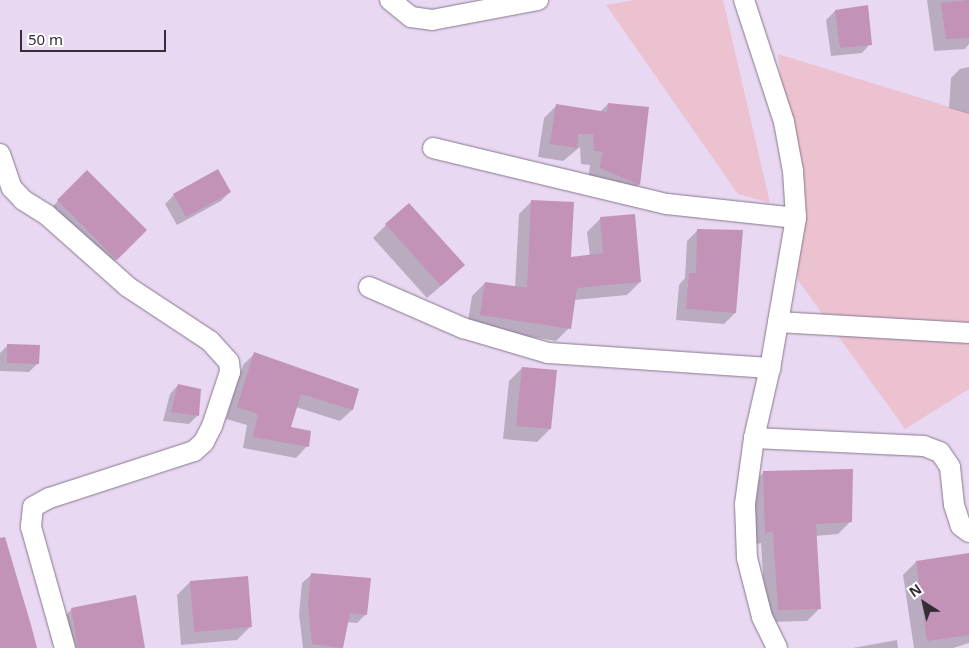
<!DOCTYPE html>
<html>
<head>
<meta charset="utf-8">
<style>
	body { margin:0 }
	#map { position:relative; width:969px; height:648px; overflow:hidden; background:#e8d8f1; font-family:"Noto Sans",sans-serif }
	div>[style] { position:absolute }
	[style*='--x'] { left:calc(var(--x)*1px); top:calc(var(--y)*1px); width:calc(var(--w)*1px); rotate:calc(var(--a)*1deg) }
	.green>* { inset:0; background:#ecc2d0 }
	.shadow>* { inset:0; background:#0003 }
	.building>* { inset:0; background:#c292b7 }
	.roads { filter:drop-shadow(0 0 1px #86778e) drop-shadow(0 0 1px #86778e) }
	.minor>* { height:20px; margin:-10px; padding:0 10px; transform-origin:10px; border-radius:10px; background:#fff }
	span { translate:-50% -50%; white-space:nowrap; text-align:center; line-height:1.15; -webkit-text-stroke:4px #fff; paint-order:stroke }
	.north { position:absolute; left:899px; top:578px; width:50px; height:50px; -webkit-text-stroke:4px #fff; paint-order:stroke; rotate:325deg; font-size:14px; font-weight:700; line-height:20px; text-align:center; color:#342e37 }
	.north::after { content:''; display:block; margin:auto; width:18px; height:22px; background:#342e37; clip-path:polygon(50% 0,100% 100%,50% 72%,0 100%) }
	.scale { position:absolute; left:20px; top:30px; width:146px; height:22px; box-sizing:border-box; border:2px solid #342e37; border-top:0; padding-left:6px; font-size:15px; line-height:18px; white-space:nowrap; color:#342e37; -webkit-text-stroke:4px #fff; paint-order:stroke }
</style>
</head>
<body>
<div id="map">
	<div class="green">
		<i style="clip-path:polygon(634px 0,723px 0,770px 203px,738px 194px,606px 5px)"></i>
		<i style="clip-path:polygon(778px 54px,969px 113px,969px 389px,905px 429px,798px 280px)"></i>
	</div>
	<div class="shadow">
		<i style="clip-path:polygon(927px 0,969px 0,969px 44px,965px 49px,934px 51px)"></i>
		<i style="clip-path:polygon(867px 6px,870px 44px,862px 53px,831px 56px,826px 20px,835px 11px)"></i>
		<i style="clip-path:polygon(969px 67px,969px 114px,949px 108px,951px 78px,960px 69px)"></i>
		<i style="clip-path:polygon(608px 104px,648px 109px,639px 185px,626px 198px,588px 181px,590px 165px,581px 164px,580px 147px,563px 161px,538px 157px,544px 118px,557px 105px,600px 112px)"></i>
		<i style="clip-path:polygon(87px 172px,145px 230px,104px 272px,45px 214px)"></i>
		<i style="clip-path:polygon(230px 192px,221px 201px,177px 225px,165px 204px,174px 195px)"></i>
		<i style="clip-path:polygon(532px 201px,570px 258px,590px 256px,587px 232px,600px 219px,640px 282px,627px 295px,574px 300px,569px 328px,556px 341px,467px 327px,472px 296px,485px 283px,515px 288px,519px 214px)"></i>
		<i style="clip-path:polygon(386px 225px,450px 278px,427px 298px,373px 238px)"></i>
		<i style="clip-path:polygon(698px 230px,735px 313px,724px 324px,676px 320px,679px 285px,685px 278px,687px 241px)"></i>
		<i style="clip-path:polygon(8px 345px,38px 363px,29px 372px,0 371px,0 353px)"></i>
		<i style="clip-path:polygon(255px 353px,358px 390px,352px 410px,340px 421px,296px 407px,289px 428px,307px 446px,296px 458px,243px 448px,247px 425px,226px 419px,243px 365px)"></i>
		<i style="clip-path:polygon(522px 368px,550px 429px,537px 442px,503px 439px,509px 381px)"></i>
		<i style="clip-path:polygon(178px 385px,198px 415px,189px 424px,163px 421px,170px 394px)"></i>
		<i style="clip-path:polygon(764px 472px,851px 521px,838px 534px,815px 536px,820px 608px,807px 621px,766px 622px,761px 543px,752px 545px,751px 485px)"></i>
		<i style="clip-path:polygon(969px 561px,969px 643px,953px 648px,914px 648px,903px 575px,916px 562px)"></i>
		<i style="clip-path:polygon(311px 575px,366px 614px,357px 623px,347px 622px,342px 648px,303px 648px,299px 614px,302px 583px)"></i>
		<i style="clip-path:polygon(190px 582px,250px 627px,237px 640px,181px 645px,177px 595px)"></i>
		<i style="clip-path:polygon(72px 609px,144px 648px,60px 648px,56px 624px)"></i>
		<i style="clip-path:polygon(897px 640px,898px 648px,853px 648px)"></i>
	</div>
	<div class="building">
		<i style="clip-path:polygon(969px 0,969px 38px,946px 39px,941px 3px)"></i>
		<i style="clip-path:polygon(868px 5px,872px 45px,840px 48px,835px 10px)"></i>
		<i style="clip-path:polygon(608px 103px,649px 107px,640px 185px,600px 168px,602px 152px,594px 151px,593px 134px,578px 134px,577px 148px,550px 144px,556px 104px,607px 112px)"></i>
		<i style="clip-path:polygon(218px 169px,231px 192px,186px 217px,173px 194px)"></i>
		<i style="clip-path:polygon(87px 170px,147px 230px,117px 260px,57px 200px)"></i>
		<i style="clip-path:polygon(531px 200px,574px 202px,571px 257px,603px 253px,600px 217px,635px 214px,641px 282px,577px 288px,571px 329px,480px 315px,485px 282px,527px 288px)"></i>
		<i style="clip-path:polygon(409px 203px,465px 265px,441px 286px,385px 224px)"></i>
		<i style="clip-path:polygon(697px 229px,743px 230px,736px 313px,686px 309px,689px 273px,696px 273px)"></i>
		<i style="clip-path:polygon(7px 344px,40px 345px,39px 364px,7px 363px)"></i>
		<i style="clip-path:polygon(254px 352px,359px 389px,353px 410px,301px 394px,291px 427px,311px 431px,309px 447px,253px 437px,258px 414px,237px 407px)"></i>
		<i style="clip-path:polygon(522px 367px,557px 370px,551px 429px,516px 426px)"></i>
		<i style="clip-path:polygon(178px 384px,201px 389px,199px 416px,171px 412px)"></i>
		<i style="clip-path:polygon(853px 469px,852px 522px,816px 524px,821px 609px,778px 610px,773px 531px,765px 533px,763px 471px)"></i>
		<i style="clip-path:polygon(5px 537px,31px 625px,37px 648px,0 648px,0 538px)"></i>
		<i style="clip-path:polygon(969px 553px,969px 635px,927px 641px,916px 561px)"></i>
		<i style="clip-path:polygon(311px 573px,371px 578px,367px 615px,350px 613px,343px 648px,312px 644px,308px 604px)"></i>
		<i style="clip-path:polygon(248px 576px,252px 627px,194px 632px,190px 581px)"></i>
		<i style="clip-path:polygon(136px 595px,145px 648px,78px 648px,71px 608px)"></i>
	</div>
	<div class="roads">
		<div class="minor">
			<i style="--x:390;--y:0;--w:27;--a:39"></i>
			<i style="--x:411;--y:17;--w:21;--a:8"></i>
			<i style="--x:432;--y:20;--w:108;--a:-10.7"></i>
			<i style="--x:744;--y:0;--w:128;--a:71.8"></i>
			<i style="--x:784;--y:122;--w:50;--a:79.6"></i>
			<i style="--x:793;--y:171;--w:47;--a:86.3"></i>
			<i style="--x:796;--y:218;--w:152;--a:99.8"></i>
			<i style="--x:770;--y:368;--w:72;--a:102.9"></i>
			<i style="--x:754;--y:438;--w:67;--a:97.8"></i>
			<i style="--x:745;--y:504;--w:54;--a:87.9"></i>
			<i style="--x:747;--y:558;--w:61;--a:75.7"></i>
			<i style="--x:762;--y:617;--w:34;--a:64"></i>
			<i style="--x:433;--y:148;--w:241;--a:13.5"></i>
			<i style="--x:667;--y:204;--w:130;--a:6.2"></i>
			<i style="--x:0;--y:154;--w:36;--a:71"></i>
			<i style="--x:12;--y:188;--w:16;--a:47"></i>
			<i style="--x:23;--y:200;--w:28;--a:32"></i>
			<i style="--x:47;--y:215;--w:108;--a:41.6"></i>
			<i style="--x:128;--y:287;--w:98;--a:33.4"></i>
			<i style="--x:210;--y:341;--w:28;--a:48"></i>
			<i style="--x:229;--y:362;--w:10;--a:84"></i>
			<i style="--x:230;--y:372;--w:57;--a:108.4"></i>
			<i style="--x:212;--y:426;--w:18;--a:117"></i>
			<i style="--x:204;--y:442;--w:13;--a:138"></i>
			<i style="--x:194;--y:451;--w:152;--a:162"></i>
			<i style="--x:49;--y:498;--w:18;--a:151"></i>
			<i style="--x:33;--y:507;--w:20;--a:96"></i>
			<i style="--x:31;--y:527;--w:126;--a:74.3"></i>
			<i style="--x:369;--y:287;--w:103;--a:23.6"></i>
			<i style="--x:463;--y:328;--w:89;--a:16.4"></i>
			<i style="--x:548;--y:353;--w:223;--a:3.9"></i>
			<i style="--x:778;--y:322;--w:191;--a:3.3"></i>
			<i style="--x:754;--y:438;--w:170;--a:2.7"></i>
			<i style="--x:924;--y:446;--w:17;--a:21"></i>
			<i style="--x:940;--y:452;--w:18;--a:56"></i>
			<i style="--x:950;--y:467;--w:38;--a:84"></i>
			<i style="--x:954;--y:505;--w:22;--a:72"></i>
			<i style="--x:961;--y:526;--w:10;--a:37"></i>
		</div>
	</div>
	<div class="north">N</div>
	<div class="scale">50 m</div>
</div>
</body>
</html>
